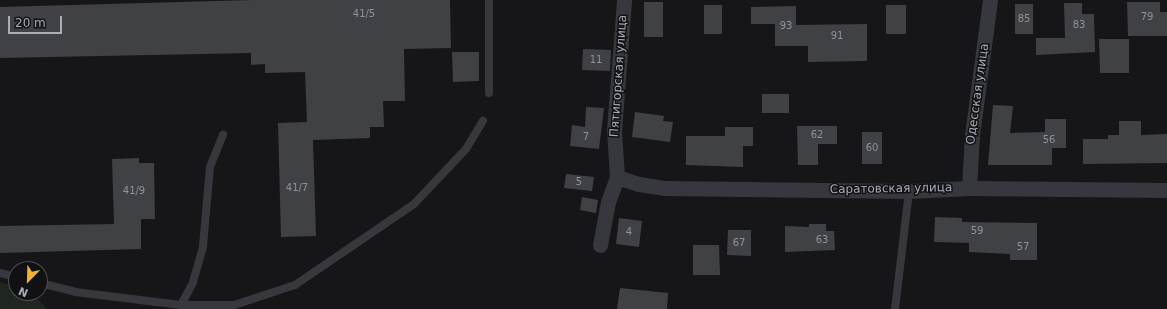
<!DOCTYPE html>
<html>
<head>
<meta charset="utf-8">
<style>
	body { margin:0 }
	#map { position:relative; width:1167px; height:309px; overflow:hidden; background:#161618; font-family:"DejaVu Sans",sans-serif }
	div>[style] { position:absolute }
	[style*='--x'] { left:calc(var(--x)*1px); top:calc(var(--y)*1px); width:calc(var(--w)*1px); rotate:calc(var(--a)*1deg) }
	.green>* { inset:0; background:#1e261f }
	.building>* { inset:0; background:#404145 }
	.service>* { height:8px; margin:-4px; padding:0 4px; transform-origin:4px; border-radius:4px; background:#37383d }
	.minor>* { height:15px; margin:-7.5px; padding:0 7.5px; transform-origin:7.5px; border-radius:7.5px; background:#37383d }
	span { translate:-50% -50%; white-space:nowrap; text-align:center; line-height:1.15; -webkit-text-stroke:3px #111113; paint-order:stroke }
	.number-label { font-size:10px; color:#8e929b }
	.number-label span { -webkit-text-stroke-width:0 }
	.street-label { font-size:12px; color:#a8adb8 }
	.north { position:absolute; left:8px; top:261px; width:40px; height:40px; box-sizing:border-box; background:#111113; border:1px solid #4d4f55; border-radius:50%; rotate:203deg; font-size:11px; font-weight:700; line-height:16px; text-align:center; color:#a8adb8 }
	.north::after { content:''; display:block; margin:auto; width:14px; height:18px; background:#f2b134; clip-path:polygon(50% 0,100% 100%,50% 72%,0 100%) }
	.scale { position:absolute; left:8px; top:16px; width:54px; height:18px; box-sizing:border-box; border:2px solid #a8adb8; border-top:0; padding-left:5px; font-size:12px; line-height:14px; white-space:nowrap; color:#a8adb8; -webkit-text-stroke:3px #111113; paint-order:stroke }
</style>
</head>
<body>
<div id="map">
	<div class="green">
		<i style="clip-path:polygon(0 282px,16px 287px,16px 293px,32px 293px,47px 309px,0 309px)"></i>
	</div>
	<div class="building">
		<i style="clip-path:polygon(252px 0,450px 0,451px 48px,404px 49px,405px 101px,383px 101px,384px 127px,370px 127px,370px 138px,313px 140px,316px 236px,281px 237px,278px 123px,307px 122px,305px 72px,265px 73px,265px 64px,251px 65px,251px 53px,0 58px,0 7px)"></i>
		<i style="clip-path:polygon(644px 2px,663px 2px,663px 37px,644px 37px)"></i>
		<i style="clip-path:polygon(1127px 2px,1160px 2px,1160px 12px,1167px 12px,1167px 36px,1128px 36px)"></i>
		<i style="clip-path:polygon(1064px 3px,1082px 3px,1082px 14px,1094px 14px,1095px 52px,1036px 55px,1036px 38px,1065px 38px)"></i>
		<i style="clip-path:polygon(1015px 4px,1033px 4px,1033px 34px,1015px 34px)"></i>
		<i style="clip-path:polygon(704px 5px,722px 5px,722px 34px,704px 34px)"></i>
		<i style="clip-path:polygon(886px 5px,906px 5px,906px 34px,886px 34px)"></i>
		<i style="clip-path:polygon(796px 6px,796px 25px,867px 24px,867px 61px,808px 62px,808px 46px,775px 46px,775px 24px,751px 24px,751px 7px)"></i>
		<i style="clip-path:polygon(1099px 39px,1129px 39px,1129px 73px,1100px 73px)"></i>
		<i style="clip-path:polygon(583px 49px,611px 50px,610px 71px,582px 70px)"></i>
		<i style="clip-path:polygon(452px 52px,479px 52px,479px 81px,453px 82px)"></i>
		<i style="clip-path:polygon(762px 94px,789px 94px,789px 113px,762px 113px)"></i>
		<i style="clip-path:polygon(993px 105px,1013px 106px,1010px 133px,1045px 132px,1045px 119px,1066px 119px,1066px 148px,1052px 148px,1052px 165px,988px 165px)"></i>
		<i style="clip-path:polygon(586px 107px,604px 108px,599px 149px,570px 146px,572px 125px,585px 127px)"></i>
		<i style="clip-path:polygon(635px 112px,664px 116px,663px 121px,673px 122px,670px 142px,632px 137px)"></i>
		<i style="clip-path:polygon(1119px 121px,1141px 121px,1141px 135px,1167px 134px,1167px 163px,1083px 164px,1083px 139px,1108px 139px,1108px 135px,1119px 135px)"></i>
		<i style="clip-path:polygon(797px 126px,837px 126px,837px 144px,818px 144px,818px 165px,798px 165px)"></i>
		<i style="clip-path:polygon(725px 127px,753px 127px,753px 146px,743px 146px,743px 167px,686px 165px,686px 136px,725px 136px)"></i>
		<i style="clip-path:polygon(862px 132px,882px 132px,882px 164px,862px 164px)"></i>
		<i style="clip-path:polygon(139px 158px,139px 163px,154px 163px,155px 219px,141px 219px,141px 249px,0 253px,0 226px,114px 224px,112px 159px)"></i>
		<i style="clip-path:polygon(566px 174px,594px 177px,592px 191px,564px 188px)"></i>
		<i style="clip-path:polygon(582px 197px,598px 200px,596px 213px,580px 210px)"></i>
		<i style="clip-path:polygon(935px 217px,962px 218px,962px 222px,1037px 223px,1037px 260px,1010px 260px,1010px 254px,969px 252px,969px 243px,934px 242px)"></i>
		<i style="clip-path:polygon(619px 218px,642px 221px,639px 247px,616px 244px)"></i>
		<i style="clip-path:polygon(809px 224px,826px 224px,826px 231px,834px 231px,835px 250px,785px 252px,785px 226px,809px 227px)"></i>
		<i style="clip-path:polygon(728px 230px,751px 230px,751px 256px,727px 255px)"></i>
		<i style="clip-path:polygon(693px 245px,719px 245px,720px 275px,693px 275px)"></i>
		<i style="clip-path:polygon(620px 288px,668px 293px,667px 309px,617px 309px)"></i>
	</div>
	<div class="service">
		<i style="--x:489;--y:93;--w:93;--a:-90"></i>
		<i style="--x:0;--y:273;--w:16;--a:14"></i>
		<i style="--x:40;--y:283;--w:36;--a:14"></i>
		<i style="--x:75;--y:292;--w:107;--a:7"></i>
		<i style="--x:181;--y:305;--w:53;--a:0"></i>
		<i style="--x:234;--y:305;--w:64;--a:-18.2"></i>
		<i style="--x:295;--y:285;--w:144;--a:-34.2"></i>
		<i style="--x:414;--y:204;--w:76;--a:-46.6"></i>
		<i style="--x:466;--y:149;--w:33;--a:-59"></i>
		<i style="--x:181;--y:305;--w:26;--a:-62"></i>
		<i style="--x:193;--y:282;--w:37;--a:-74"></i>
		<i style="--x:203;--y:246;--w:79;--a:-84.9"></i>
		<i style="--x:210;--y:167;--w:35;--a:-68"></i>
		<i style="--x:895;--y:309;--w:119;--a:-83.2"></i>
	</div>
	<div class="minor">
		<i style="--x:617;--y:177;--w:23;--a:18"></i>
		<i style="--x:639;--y:184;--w:25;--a:9"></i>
		<i style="--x:664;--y:188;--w:245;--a:0.7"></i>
		<i style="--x:909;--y:191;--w:60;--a:-2.9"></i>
		<i style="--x:969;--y:188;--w:198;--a:0.6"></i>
		<i style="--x:969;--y:188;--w:53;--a:-86.8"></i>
		<i style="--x:972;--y:135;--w:136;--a:-82.4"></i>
		<i style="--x:600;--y:245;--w:44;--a:-79.5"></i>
		<i style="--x:608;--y:202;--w:27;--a:-70"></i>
		<i style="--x:617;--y:177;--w:46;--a:-93.7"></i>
		<i style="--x:614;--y:131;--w:131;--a:-85.6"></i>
	</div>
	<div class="number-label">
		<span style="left:364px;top:14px">41/5</span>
		<span style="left:1147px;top:17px">79</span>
		<span style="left:1024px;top:19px">85</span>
		<span style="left:1079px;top:25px">83</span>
		<span style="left:786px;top:26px">93</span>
		<span style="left:837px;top:36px">91</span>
		<span style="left:596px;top:60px">11</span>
		<span style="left:817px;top:135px">62</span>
		<span style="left:586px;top:137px">7</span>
		<span style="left:1049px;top:140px">56</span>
		<span style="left:872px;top:148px">60</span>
		<span style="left:579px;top:182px">5</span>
		<span style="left:297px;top:188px">41/7</span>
		<span style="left:134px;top:191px">41/9</span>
		<span style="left:977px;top:231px">59</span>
		<span style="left:629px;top:232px">4</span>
		<span style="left:822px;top:240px">63</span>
		<span style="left:739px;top:243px">67</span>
		<span style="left:1023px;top:247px">57</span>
	</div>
	<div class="street-label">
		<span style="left:619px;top:76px;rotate:-86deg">Пятигорская улица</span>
		<span style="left:978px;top:94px;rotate:-82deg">Одесская улица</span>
		<span style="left:891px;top:189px;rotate:-1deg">Саратовская улица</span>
	</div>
	<div class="north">N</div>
	<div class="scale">20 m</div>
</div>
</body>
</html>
